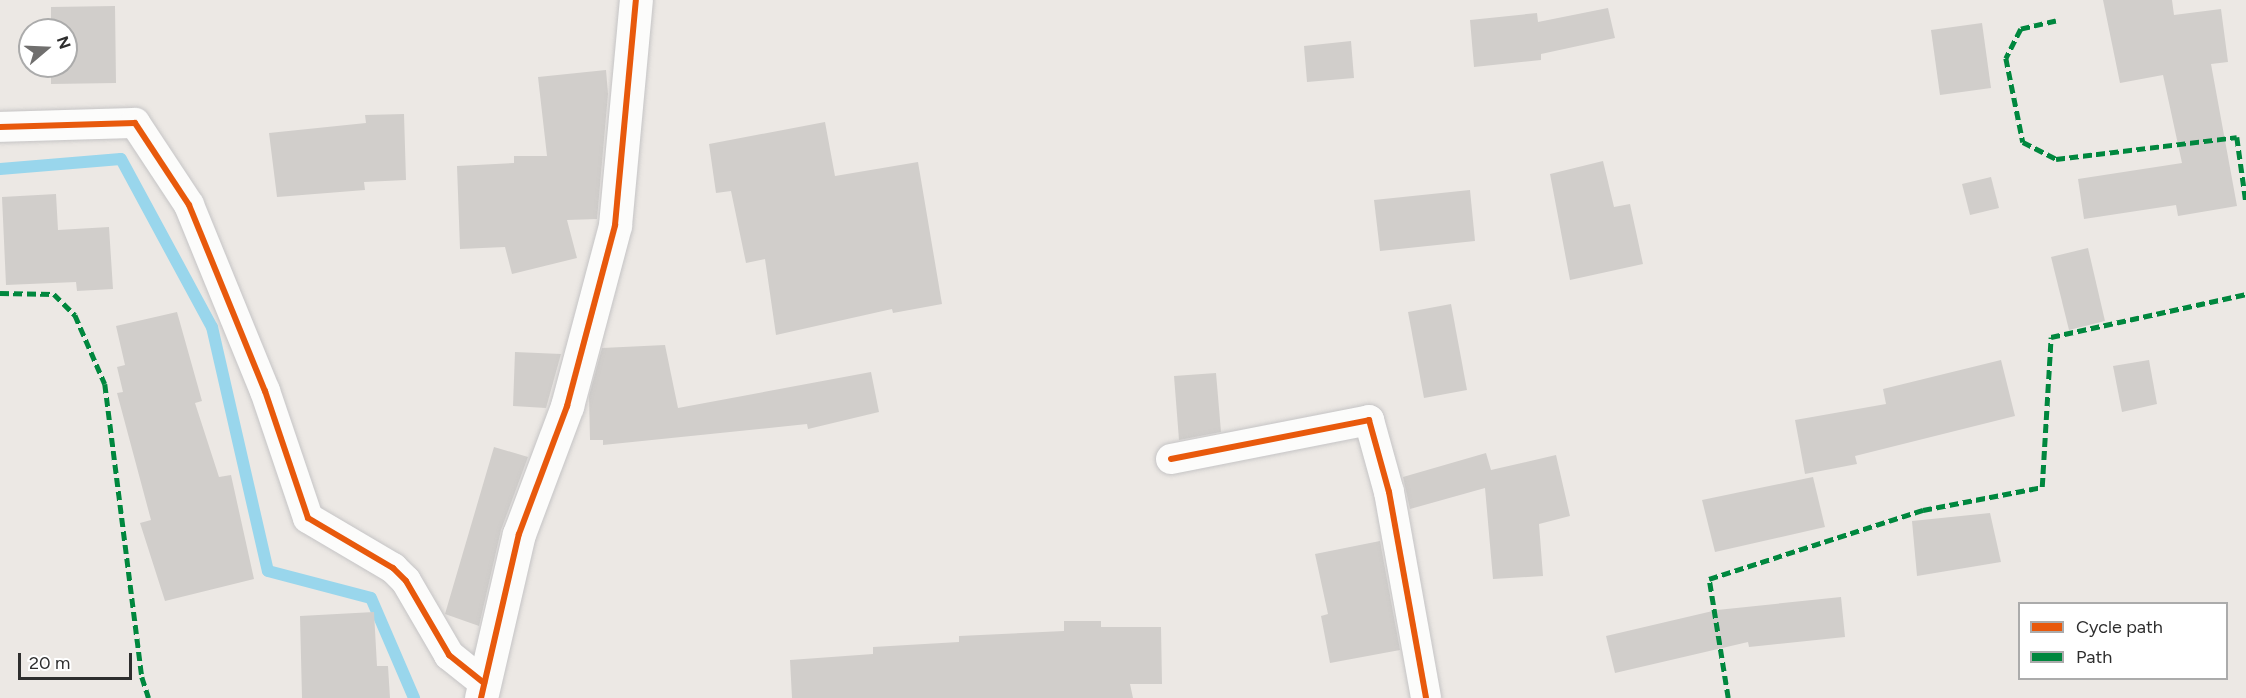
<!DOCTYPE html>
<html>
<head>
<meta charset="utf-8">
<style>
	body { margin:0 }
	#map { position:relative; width:2246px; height:698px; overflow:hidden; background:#ece8e4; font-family:Figtree,sans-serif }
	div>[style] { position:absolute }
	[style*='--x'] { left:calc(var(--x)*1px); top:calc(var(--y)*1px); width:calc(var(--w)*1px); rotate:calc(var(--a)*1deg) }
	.stream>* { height:12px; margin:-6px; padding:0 6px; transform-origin:6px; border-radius:6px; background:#99d6ec }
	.building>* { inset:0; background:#d1cecb }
	.roads { filter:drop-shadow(0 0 2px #c5c4c5) drop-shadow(0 0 2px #c5c4c5) }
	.minor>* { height:30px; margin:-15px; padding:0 15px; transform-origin:15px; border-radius:15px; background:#fcfcfb }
	.tertiary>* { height:33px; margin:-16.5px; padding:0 16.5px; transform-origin:16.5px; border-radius:16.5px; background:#fcfcfb }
	.quiet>* { height:4.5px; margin-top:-2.25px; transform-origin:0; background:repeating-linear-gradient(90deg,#00873e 0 9px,transparent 0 13.5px) }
	.cycleway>* { height:6px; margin:-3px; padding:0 3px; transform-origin:3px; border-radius:3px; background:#e8590c }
	span { translate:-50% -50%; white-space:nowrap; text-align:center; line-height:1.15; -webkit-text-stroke:4.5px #fff; paint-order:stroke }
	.legend { position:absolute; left:2018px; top:602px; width:210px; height:78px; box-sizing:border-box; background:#fff; border:2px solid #ababab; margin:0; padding:8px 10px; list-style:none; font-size:18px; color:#2e2e2e }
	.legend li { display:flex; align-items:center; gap:12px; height:30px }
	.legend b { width:30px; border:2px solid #ababab }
	.north { position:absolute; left:18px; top:18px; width:60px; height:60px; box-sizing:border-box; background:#fff; border:2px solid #ababab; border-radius:50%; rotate:71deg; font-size:16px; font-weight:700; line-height:24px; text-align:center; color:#2e2e2e }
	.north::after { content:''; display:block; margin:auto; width:21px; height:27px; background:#706f6e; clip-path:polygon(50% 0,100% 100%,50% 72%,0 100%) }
	.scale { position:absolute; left:18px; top:653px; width:114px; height:27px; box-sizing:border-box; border:3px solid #2e2e2e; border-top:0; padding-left:8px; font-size:18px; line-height:21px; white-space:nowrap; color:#2e2e2e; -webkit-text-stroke:4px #fff; paint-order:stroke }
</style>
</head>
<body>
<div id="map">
	<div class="stream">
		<i style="--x:0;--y:169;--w:121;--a:-4.7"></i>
		<i style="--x:121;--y:159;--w:191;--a:61.6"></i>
		<i style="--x:212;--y:327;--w:250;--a:77.1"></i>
		<i style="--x:268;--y:571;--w:106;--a:14.7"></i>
		<i style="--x:371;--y:598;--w:109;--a:66.7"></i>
	</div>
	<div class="building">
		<i style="clip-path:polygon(2103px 0,2172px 0,2174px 15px,2221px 9px,2228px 62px,2211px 64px,2237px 206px,2178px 216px,2176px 205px,2084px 219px,2078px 179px,2182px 163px,2163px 75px,2120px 83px)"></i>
		<i style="clip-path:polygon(115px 6px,116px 83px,51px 84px,51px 66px,66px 66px,66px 30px,51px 30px,51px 7px)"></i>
		<i style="clip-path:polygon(1608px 8px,1615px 38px,1541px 54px,1541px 60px,1474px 67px,1470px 20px,1537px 13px,1538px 22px)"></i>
		<i style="clip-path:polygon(1982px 23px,1991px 88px,1940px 95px,1931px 30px)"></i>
		<i style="clip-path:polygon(1351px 41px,1354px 78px,1307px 82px,1304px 46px)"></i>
		<i style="clip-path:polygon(606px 70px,608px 94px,597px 219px,567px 220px,577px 258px,512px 274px,505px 247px,460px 249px,457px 166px,514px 163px,514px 156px,547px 156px,538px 77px)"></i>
		<i style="clip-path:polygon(404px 114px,406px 180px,364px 182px,365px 190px,277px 197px,269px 133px,366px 123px,365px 115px)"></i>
		<i style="clip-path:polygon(825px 122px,835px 176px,918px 162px,942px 304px,893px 313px,892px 309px,776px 335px,765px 259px,746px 263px,731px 191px,716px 193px,709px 144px)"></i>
		<i style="clip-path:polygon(1603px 161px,1614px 207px,1630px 204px,1643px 264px,1570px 280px,1550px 174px)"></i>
		<i style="clip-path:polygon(1991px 177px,1999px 208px,1970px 215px,1962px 184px)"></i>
		<i style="clip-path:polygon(1470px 190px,1475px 241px,1380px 251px,1374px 200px)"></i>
		<i style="clip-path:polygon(56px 194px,58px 230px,109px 227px,113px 289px,77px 291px,76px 282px,6px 285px,2px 197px)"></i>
		<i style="clip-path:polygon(2088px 248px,2105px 321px,2069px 330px,2051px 257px)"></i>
		<i style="clip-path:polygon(1451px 304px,1467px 390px,1424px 398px,1408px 312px)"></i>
		<i style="clip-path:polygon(177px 312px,202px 401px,195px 403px,219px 477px,231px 475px,254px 579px,165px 601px,140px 523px,151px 520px,117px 393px,123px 392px,117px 367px,125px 365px,116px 326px)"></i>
		<i style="clip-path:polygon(665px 345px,678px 408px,871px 372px,879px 412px,808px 429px,807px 424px,603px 445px,603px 440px,590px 440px,589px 396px,602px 348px)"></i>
		<i style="clip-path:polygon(515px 352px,561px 354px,546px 408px,513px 406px)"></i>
		<i style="clip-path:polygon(2001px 360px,2015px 416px,1855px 456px,1857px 464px,1805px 474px,1795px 420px,1886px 404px,1883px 389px)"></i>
		<i style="clip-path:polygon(2149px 360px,2157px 404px,2122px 412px,2113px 366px)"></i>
		<i style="clip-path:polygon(1216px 373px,1221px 432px,1179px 440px,1174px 376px)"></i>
		<i style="clip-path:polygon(494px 447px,528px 457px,501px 530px,479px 626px,445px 614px)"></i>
		<i style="clip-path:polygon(1486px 453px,1491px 470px,1556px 455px,1570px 516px,1539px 524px,1543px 576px,1493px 579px,1485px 488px,1410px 509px,1403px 477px)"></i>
		<i style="clip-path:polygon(1813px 477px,1825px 527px,1715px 552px,1702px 500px)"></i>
		<i style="clip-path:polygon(1990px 513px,2001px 562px,1917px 576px,1912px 521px)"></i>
		<i style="clip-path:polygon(1380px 541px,1400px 650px,1330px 663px,1321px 616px,1328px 614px,1315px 554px)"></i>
		<i style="clip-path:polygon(1841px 597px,1845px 637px,1749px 647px,1748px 642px,1615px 673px,1606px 636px,1717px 610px)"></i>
		<i style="clip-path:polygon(374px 612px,377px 666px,388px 666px,390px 698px,302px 698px,300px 616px)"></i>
		<i style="clip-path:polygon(1064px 621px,1101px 621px,1101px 627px,1161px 627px,1162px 684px,1130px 684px,1133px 698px,792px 698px,790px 660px,873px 654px,873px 647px,959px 642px,959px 636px,1064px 631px)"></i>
	</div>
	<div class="roads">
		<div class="minor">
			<i style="--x:0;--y:127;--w:135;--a:-1.7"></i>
			<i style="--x:135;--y:123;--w:98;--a:56.6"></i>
			<i style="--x:189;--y:205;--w:201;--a:67.8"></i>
			<i style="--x:265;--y:391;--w:134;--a:71.3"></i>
			<i style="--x:308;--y:518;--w:99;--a:30.5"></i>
			<i style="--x:393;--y:568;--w:18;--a:45"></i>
			<i style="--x:406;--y:581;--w:86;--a:59.8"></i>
			<i style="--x:449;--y:655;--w:45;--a:38.7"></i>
			<i style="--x:1171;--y:459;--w:202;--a:-11.1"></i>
			<i style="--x:1369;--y:420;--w:75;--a:74.5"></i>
			<i style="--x:1389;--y:492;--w:209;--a:79.8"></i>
		</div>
		<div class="tertiary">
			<i style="--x:481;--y:698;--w:168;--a:-77"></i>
			<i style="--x:519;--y:534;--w:137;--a:-69.4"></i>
			<i style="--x:567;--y:406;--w:187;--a:-75.1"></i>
			<i style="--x:615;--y:225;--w:226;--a:-84.7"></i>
		</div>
	</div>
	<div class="quiet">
		<i style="--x:2056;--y:21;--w:36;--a:167"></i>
		<i style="--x:2021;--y:29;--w:33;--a:117"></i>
		<i style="--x:2006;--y:58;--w:86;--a:78.6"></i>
		<i style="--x:2023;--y:142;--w:37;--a:27"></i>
		<i style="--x:2056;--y:159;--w:182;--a:-6.9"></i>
		<i style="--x:2237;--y:137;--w:66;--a:82.1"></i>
		<i style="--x:0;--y:293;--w:54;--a:1.1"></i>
		<i style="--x:54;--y:294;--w:30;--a:45"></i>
		<i style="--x:75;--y:315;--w:75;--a:66.5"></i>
		<i style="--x:105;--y:384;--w:295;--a:82.8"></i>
		<i style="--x:142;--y:677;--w:22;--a:72"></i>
		<i style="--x:1728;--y:698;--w:121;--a:-99.1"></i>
		<i style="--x:1709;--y:579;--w:225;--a:-17.9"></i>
		<i style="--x:1923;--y:510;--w:121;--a:-10.9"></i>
		<i style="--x:2042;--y:487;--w:150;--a:-86.6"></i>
		<i style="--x:2051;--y:337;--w:200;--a:-12.4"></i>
	</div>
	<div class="cycleway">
		<i style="--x:0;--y:127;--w:135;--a:-1.7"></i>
		<i style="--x:135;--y:123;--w:98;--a:56.6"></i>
		<i style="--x:189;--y:205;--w:201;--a:67.8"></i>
		<i style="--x:265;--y:391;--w:134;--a:71.3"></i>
		<i style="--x:308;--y:518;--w:99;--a:30.5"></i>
		<i style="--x:393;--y:568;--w:18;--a:45"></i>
		<i style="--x:406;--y:581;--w:86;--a:59.8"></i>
		<i style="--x:449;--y:655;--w:45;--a:38.7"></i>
		<i style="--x:1171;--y:459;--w:202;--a:-11.1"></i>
		<i style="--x:1369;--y:420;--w:75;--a:74.5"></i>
		<i style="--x:1389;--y:492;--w:209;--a:79.8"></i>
		<i style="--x:481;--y:698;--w:168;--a:-77"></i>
		<i style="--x:519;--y:534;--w:137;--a:-69.4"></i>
		<i style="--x:567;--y:406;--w:187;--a:-75.1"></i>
		<i style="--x:615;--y:225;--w:226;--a:-84.7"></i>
	</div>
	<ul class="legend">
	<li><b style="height:8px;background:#e8590c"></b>Cycle path</li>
	<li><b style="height:8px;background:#00873e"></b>Path</li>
	</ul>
	<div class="north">N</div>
	<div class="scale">20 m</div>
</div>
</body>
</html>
